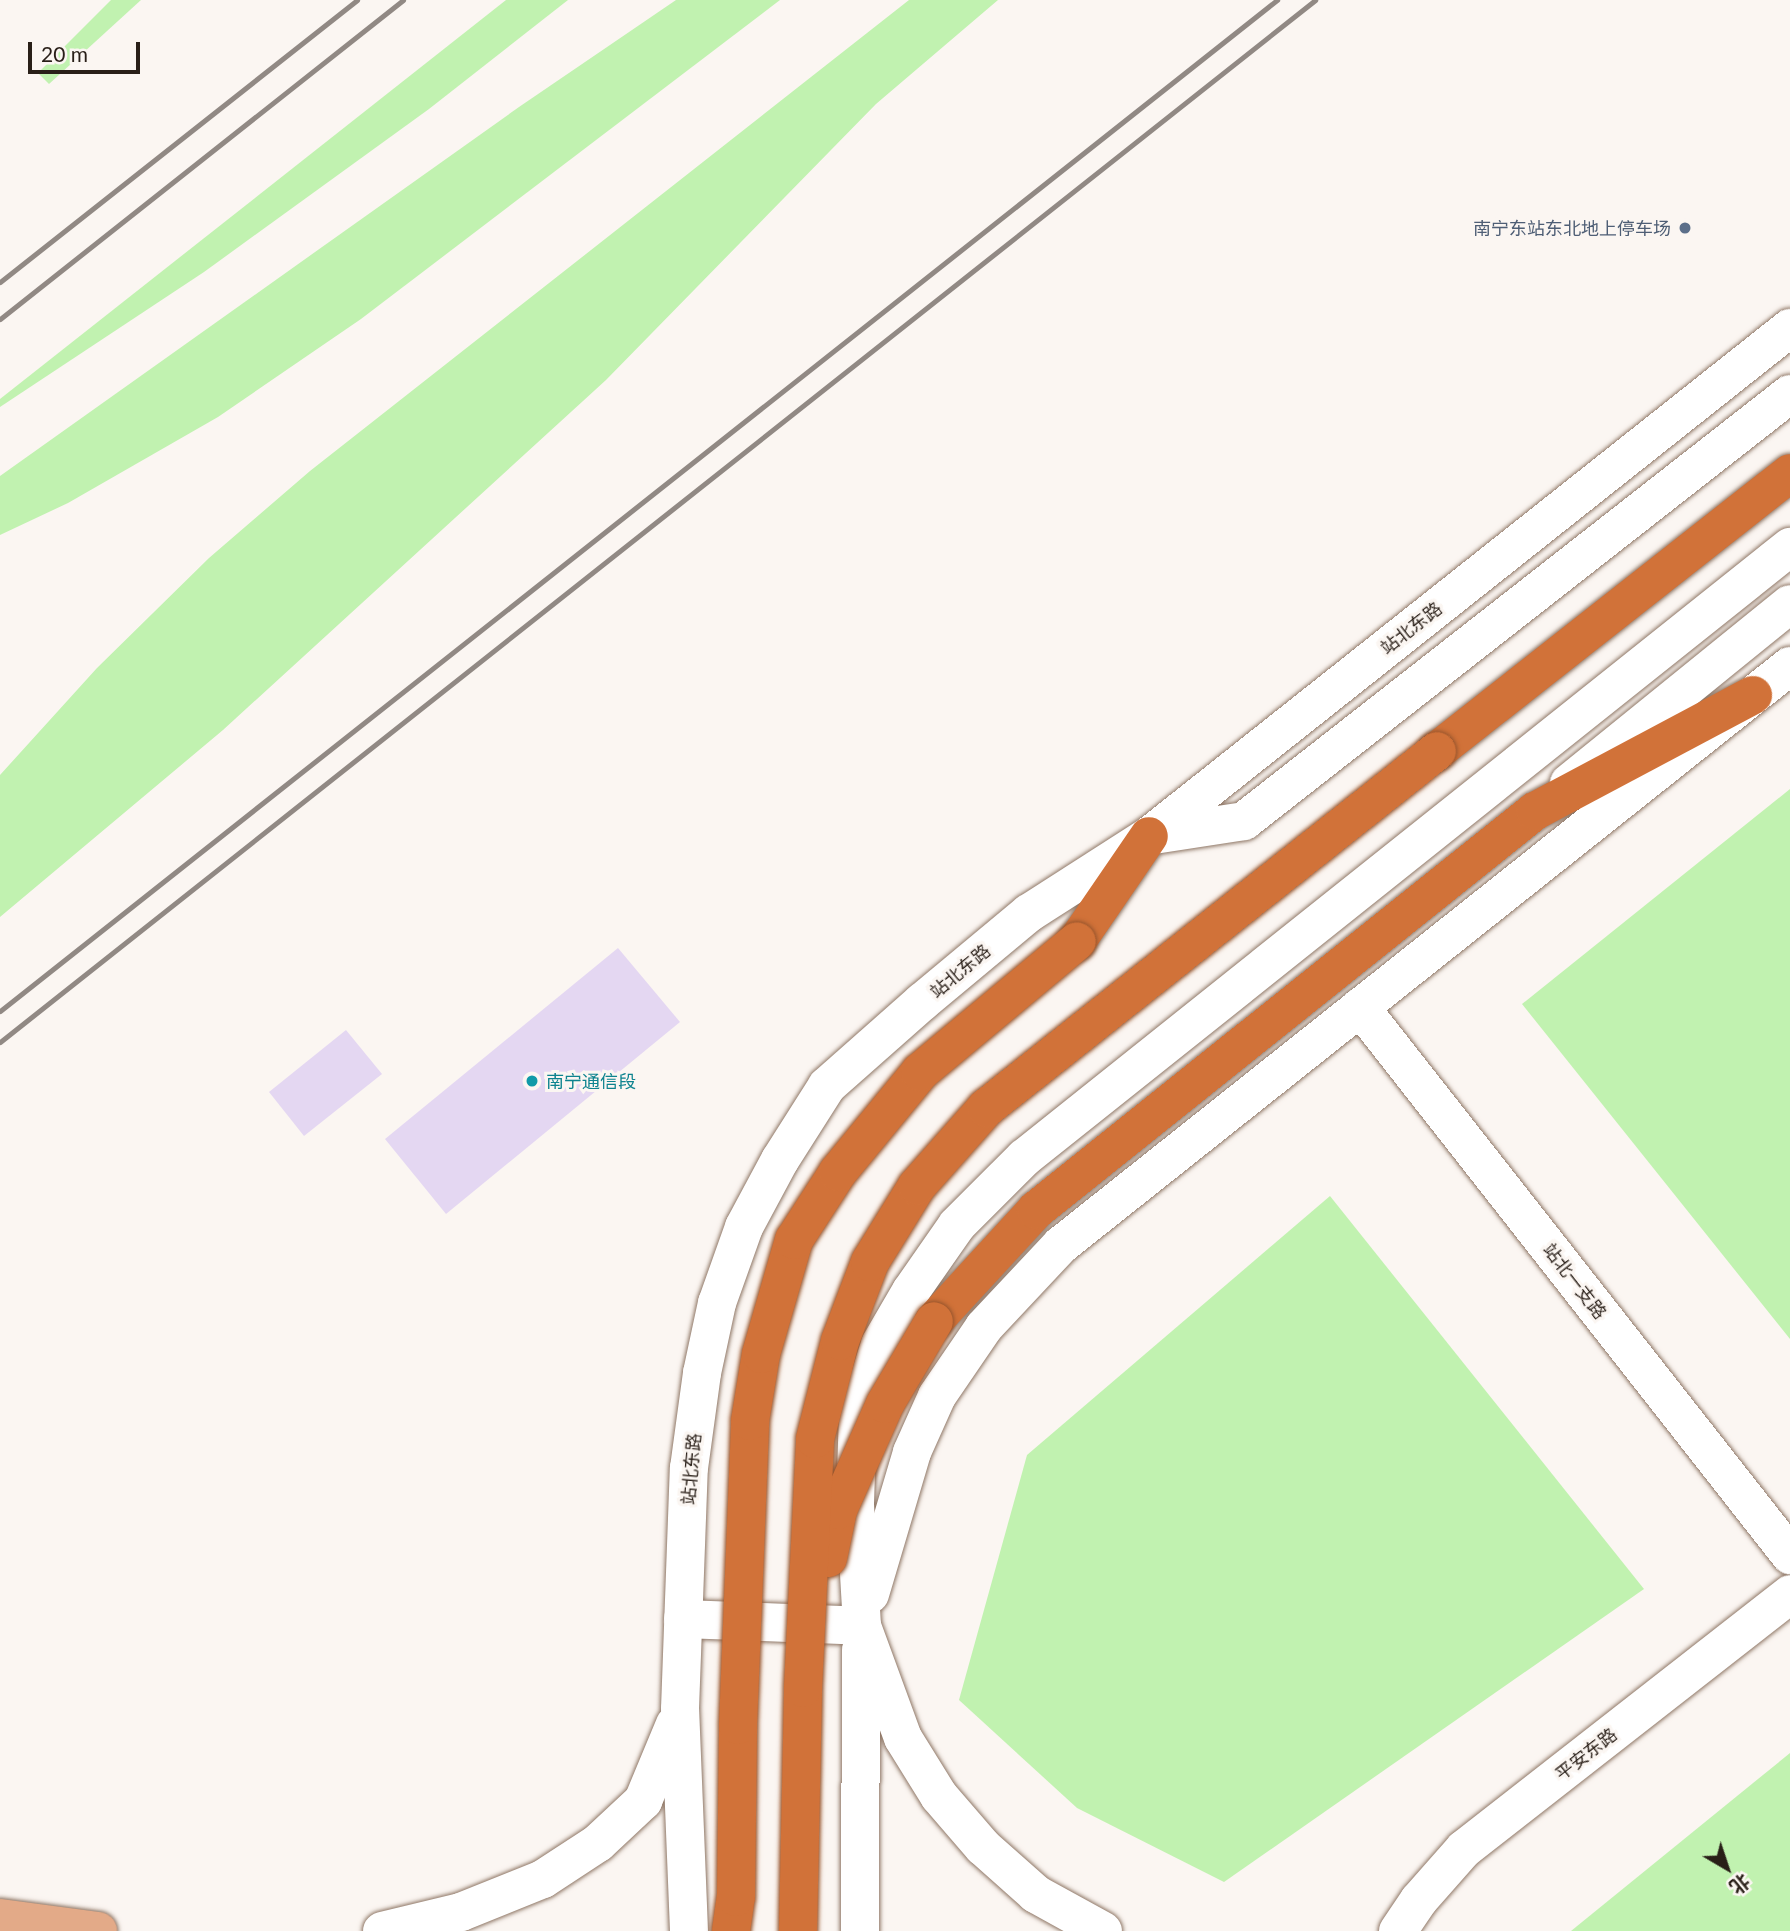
<!DOCTYPE html>
<html>
<head>
<meta charset="utf-8">
<style>
	body { margin:0 }
	#map { position:relative; width:1790px; height:1931px; overflow:hidden; background:#fbf6f2; font-family:Lato,"Noto Sans SC",sans-serif }
	div>[style] { position:absolute }
	[style*='--x'] { left:calc(var(--x)*1px); top:calc(var(--y)*1px); width:calc(var(--w)*1px); rotate:calc(var(--a)*1deg) }
	.green>* { inset:0; background:#c1f2b0 }
	.building>* { inset:0; background:#e4d7f2 }
	.roads { filter:drop-shadow(0 0 2px #8f7766) drop-shadow(0 0 2px #8f7766) }
	.minor>* { height:38px; margin:-19px; padding:0 19px; transform-origin:19px; border-radius:19px; background:#fff }
	.major>* { height:38px; margin:-19px; padding:0 19px; transform-origin:19px; border-radius:19px; background:#e3aa88 }
	.highway>* { height:38px; margin:-19px; padding:0 19px; transform-origin:19px; border-radius:19px; background:#d17239 }
	.rail>* { height:5px; margin:-2.5px; padding:0 2.5px; transform-origin:2.5px; border-radius:2.5px; background:#918984 }
	.bridges { filter:drop-shadow(0 0 2px #96552d) drop-shadow(0 0 2px #96552d) }
	.highway-bridge>* { height:38px; margin:-19px; padding:0 19px; transform-origin:19px; border-radius:19px; background:#d17239 }
	.dots>* { width:19px; height:19px; translate:-50% -50%; box-sizing:border-box; border:4px solid #fbf6f2; border-radius:50% }
	span { translate:-50% -50%; white-space:nowrap; text-align:center; line-height:1.15; -webkit-text-stroke:6px #fbf6f2; paint-order:stroke }
	.service-label { font-size:18px; color:#4e5e75 }
	.right { translate:-100% -50%; text-align:right }
	.street-label { font-size:18px; color:#291f18 }
	.culture-label { font-size:18px; color:#0d838f }
	.left { translate:0 -50%; text-align:left }
	.north { position:absolute; left:1692px; top:1833px; width:70px; height:70px; -webkit-text-stroke:5px #fbf6f2; paint-order:stroke; rotate:141deg; font-size:19px; font-weight:700; line-height:28px; text-align:center; color:#291f18 }
	.north::after { content:''; display:block; margin:auto; width:24px; height:32px; background:#291f18; clip-path:polygon(50% 0,100% 100%,50% 72%,0 100%) }
	.scale { position:absolute; left:28px; top:42px; width:112px; height:32px; box-sizing:border-box; border:4px solid #291f18; border-top:0; padding-left:9px; font-size:21px; line-height:24px; white-space:nowrap; color:#291f18; -webkit-text-stroke:5px #fbf6f2; paint-order:stroke }
</style>
</head>
<body>
<div id="map">
	<div class="green">
		<i style="clip-path:polygon(111px 0,141px 0,49px 84px,38px 73px)"></i>
		<i style="clip-path:polygon(506px 0,568px 0,429px 109px,204px 272px,0 407px,0 399px)"></i>
		<i style="clip-path:polygon(676px 0,780px 0,361px 319px,218px 417px,68px 503px,0 535px,0 476px,519px 107px)"></i>
		<i style="clip-path:polygon(909px 0,998px 0,876px 104px,606px 380px,223px 730px,0 917px,0 775px,97px 668px,209px 558px,310px 471px)"></i>
		<i style="clip-path:polygon(1790px 789px,1790px 1339px,1522px 1004px)"></i>
		<i style="clip-path:polygon(1330px 1196px,1644px 1589px,1224px 1882px,1077px 1808px,959px 1700px,1027px 1455px)"></i>
		<i style="clip-path:polygon(1790px 1753px,1790px 1931px,1571px 1931px)"></i>
	</div>
	<div class="building">
		<i style="clip-path:polygon(618px 948px,680px 1022px,446px 1214px,385px 1139px)"></i>
		<i style="clip-path:polygon(346px 1030px,382px 1074px,304px 1136px,269px 1092px)"></i>
	</div>
	<div class="roads">
		<div class="minor">
			<i style="--x:1569;--y:783;--w:284;--a:-39"></i>
			<i style="--x:1153;--y:835;--w:92;--a:-8.7"></i>
			<i style="--x:1244;--y:821;--w:693;--a:-38.03"></i>
			<i style="--x:1360;--y:1007;--w:697;--a:51.88"></i>
			<i style="--x:870;--y:1594;--w:148;--a:-73.5"></i>
			<i style="--x:912;--y:1452;--w:61;--a:-65.9"></i>
			<i style="--x:937;--y:1396;--w:83;--a:-55.7"></i>
			<i style="--x:984;--y:1327;--w:112;--a:-46.8"></i>
			<i style="--x:1061;--y:1245;--w:931;--a:-38.46"></i>
			<i style="--x:683;--y:1619;--w:179;--a:2.2"></i>
			<i style="--x:382;--y:1931;--w:81;--a:-13.5"></i>
			<i style="--x:461;--y:1912;--w:88;--a:-21.9"></i>
			<i style="--x:543;--y:1879;--w:66;--a:-33.2"></i>
			<i style="--x:598;--y:1843;--w:62;--a:-43"></i>
			<i style="--x:643;--y:1801;--w:83;--a:-67.4"></i>
			<i style="--x:689;--y:1931;--w:222;--a:-92.3"></i>
			<i style="--x:680;--y:1709;--w:241;--a:-87.9"></i>
			<i style="--x:689;--y:1468;--w:96;--a:-82.2"></i>
			<i style="--x:702;--y:1373;--w:72;--a:-77.9"></i>
			<i style="--x:717;--y:1303;--w:81;--a:-70.4"></i>
			<i style="--x:744;--y:1227;--w:76;--a:-61.8"></i>
			<i style="--x:780;--y:1160;--w:88;--a:-57.6"></i>
			<i style="--x:827;--y:1086;--w:127;--a:-41.5"></i>
			<i style="--x:922;--y:1002;--w:139;--a:-39.8"></i>
			<i style="--x:1029;--y:913;--w:143;--a:-32.7"></i>
			<i style="--x:1149;--y:836;--w:818;--a:-38.4"></i>
			<i style="--x:860;--y:1931;--w:281;--a:-89.8"></i>
			<i style="--x:1103;--y:1931;--w:77;--a:-151.1"></i>
			<i style="--x:1036;--y:1894;--w:71;--a:-138.4"></i>
			<i style="--x:983;--y:1847;--w:67;--a:-130.8"></i>
			<i style="--x:939;--y:1796;--w:68;--a:-121.8"></i>
			<i style="--x:903;--y:1738;--w:119;--a:-110.1"></i>
			<i style="--x:862;--y:1626;--w:123;--a:-93.3"></i>
			<i style="--x:855;--y:1503;--w:90;--a:-88.1"></i>
			<i style="--x:858;--y:1413;--w:72;--a:-72.3"></i>
			<i style="--x:880;--y:1344;--w:61;--a:-59.7"></i>
			<i style="--x:911;--y:1291;--w:80;--a:-55.1"></i>
			<i style="--x:957;--y:1225;--w:95;--a:-45"></i>
			<i style="--x:1024;--y:1158;--w:980;--a:-38.58"></i>
			<i style="--x:1398;--y:1931;--w:37;--a:-56"></i>
			<i style="--x:1419;--y:1900;--w:68;--a:-48.6"></i>
			<i style="--x:1464;--y:1849;--w:414;--a:-38"></i>
		</div>
		<div class="major">
			<i style="--x:0;--y:1918;--w:99;--a:7.6"></i>
		</div>
		<div class="highway">
			<i style="--x:1437;--y:751;--w:449;--a:-38.2"></i>
			<i style="--x:1077;--y:941;--w:127;--a:-55.6"></i>
			<i style="--x:934;--y:1321;--w:151;--a:-47.4"></i>
			<i style="--x:1036;--y:1210;--w:639;--a:-38.65"></i>
			<i style="--x:1535;--y:811;--w:247;--a:-28"></i>
		</div>
	</div>
	<div class="rail">
		<i style="--x:0;--y:282;--w:455;--a:-38.3"></i>
		<i style="--x:0;--y:319;--w:514;--a:-38.36"></i>
		<i style="--x:0;--y:1011;--w:1629;--a:-38.37"></i>
		<i style="--x:0;--y:1042;--w:1678;--a:-38.39"></i>
	</div>
	<div class="bridges">
		<div class="highway-bridge">
			<i style="--x:828;--y:1558;--w:49;--a:-78.2"></i>
			<i style="--x:838;--y:1510;--w:116;--a:-66.1"></i>
			<i style="--x:885;--y:1404;--w:96;--a:-59.4"></i>
			<i style="--x:731;--y:1931;--w:34;--a:-82"></i>
			<i style="--x:736;--y:1897;--w:172;--a:-89.3"></i>
			<i style="--x:738;--y:1725;--w:304;--a:-87.7"></i>
			<i style="--x:750;--y:1421;--w:68;--a:-80.7"></i>
			<i style="--x:761;--y:1354;--w:119;--a:-73.9"></i>
			<i style="--x:794;--y:1240;--w:81;--a:-57.1"></i>
			<i style="--x:838;--y:1172;--w:129;--a:-50.6"></i>
			<i style="--x:920;--y:1072;--w:204;--a:-39.8"></i>
			<i style="--x:798;--y:1931;--w:243;--a:-88.8"></i>
			<i style="--x:803;--y:1688;--w:249;--a:-87.2"></i>
			<i style="--x:815;--y:1439;--w:101;--a:-75.7"></i>
			<i style="--x:840;--y:1341;--w:85;--a:-69.2"></i>
			<i style="--x:870;--y:1262;--w:89;--a:-58.3"></i>
			<i style="--x:917;--y:1186;--w:104;--a:-48.5"></i>
			<i style="--x:986;--y:1108;--w:575;--a:-38.36"></i>
		</div>
	</div>
	<div class="dots">
		<i style="left:1685px;top:228px;background:#5c6f8a"></i>
		<i style="left:532px;top:1081px;background:#0f9aa8"></i>
	</div>
	<div class="service-label">
		<span class="right" style="left:1671px;top:228px">南宁东站东北地上停车场</span>
	</div>
	<div class="street-label">
		<span style="left:1411px;top:628px;rotate:-38deg">站北东路</span>
		<span style="left:960px;top:971px;rotate:-40deg">站北东路</span>
		<span style="left:1575px;top:1281px;rotate:52deg">站北一支路</span>
		<span style="left:691px;top:1469px;rotate:-85deg">站北东路</span>
		<span style="left:1586px;top:1754px;rotate:-38deg">平安东路</span>
	</div>
	<div class="culture-label">
		<span class="left" style="left:546px;top:1081px">南宁通信段</span>
	</div>
	<div class="north">北</div>
	<div class="scale">20 m</div>
</div>
</body>
</html>
